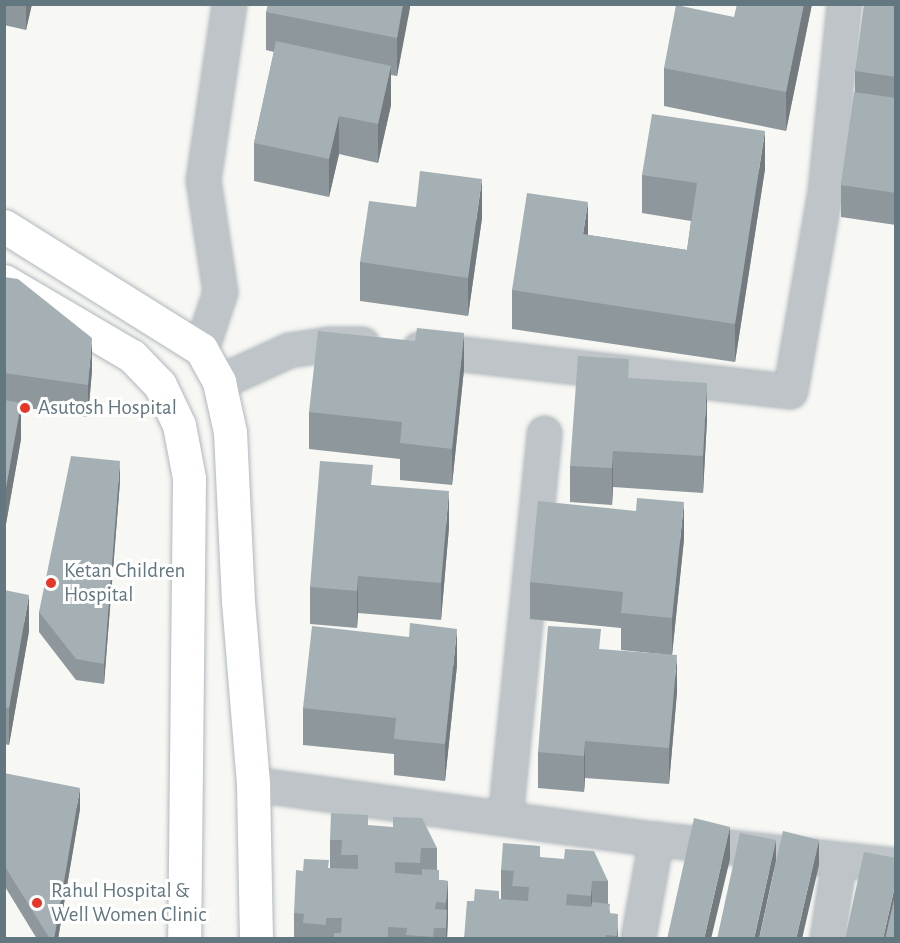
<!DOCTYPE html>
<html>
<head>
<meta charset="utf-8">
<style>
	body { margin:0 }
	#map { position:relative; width:900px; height:943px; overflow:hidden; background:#f7f7f4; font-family:"Alegreya Sans",sans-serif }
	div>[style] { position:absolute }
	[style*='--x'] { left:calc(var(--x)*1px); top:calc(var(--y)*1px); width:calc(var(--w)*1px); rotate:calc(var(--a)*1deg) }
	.roads { filter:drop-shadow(0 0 2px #b0b8bc) drop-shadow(0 0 2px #b0b8bc) }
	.street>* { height:33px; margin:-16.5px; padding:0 16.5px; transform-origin:16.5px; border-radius:16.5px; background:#bec4c7 }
	.secondary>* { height:33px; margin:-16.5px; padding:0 16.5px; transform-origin:16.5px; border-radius:16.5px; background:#fff }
	.wall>* { inset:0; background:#8e979b }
	.shaded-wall>* { inset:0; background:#747b7e }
	.building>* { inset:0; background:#a5b0b4 }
	.dots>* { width:16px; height:16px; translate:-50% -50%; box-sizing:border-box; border:3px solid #fff; border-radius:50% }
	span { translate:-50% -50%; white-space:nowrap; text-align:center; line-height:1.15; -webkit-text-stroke:6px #fff; paint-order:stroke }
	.poi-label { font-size:21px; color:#627780 }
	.left { translate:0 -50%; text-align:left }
	.frame { position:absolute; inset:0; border:6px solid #627780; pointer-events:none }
</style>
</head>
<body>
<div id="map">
	<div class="roads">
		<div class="street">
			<i style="--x:201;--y:349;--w:60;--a:-71.6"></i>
			<i style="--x:220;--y:292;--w:113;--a:-98.6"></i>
			<i style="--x:203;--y:180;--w:178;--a:-81.6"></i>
			<i style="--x:419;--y:349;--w:373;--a:6.5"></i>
			<i style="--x:790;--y:391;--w:204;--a:-80.1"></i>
			<i style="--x:825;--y:190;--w:187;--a:-84.2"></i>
			<i style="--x:219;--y:382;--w:77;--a:-24.6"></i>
			<i style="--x:289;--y:350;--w:40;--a:-8.5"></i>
			<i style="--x:329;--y:344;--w:33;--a:0"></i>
			<i style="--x:253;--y:784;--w:407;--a:7.8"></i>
			<i style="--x:656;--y:839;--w:241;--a:6.2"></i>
			<i style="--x:505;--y:818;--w:387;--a:-84.2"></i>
			<i style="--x:638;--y:938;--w:101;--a:-79.7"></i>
			<i style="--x:827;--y:938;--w:79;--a:-81.3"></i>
		</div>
		<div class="secondary">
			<i style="--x:4;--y:226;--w:232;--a:32"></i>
			<i style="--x:201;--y:349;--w:38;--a:61"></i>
			<i style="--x:219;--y:382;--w:51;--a:77.6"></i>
			<i style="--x:230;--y:432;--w:169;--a:87.3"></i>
			<i style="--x:238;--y:601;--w:184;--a:85.3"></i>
			<i style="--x:253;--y:784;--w:154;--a:88.9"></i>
			<i style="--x:4;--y:281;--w:148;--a:30.4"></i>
			<i style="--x:132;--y:356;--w:40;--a:46"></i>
			<i style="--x:160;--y:385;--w:44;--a:64.6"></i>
			<i style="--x:179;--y:425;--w:54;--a:79.3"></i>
			<i style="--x:189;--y:478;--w:460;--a:90.6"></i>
		</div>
	</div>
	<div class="wall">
		<i style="clip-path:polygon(4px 4px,32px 4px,26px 30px,4px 25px)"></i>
		<i style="clip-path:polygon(410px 4px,397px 76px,391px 75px,391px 105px,378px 163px,339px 154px,329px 197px,254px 181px,254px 143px,274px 52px,266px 50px,266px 12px)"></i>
		<i style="clip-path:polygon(812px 4px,786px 131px,664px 106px,664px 68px,734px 17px)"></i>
		<i style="clip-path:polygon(896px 4px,896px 225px,841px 217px,841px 185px,855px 92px,855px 71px)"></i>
		<i style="clip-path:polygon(765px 169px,735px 362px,512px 329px,512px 290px,588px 235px,687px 250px,691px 221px,642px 213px,642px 175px)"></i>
		<i style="clip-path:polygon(482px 218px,468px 316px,360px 301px,360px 262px)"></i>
		<i style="clip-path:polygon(4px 277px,92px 370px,88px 417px,21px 407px,21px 439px,4px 535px)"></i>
		<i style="clip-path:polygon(415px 341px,464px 369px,452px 485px,400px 480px,400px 459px,309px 449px,309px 412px)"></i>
		<i style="clip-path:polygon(629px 378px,707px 419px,703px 493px,613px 487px,612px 505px,570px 502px,570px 466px)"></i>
		<i style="clip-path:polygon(120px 481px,104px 684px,76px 680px,39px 632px,39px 612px)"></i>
		<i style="clip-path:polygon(373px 485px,449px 527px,441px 620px,358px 613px,357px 628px,310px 624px,310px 587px)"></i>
		<i style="clip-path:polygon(684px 539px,672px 655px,677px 692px,669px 784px,585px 778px,584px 792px,538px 788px,538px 752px,601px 650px,671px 655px,621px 650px,621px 628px,530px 619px,530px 582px)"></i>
		<i style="clip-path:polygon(4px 590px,29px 631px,9px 745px,4px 744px)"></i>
		<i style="clip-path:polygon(457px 665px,445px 781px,394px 775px,394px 754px,303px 745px,303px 708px)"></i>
		<i style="clip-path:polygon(4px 773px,80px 809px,58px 939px,37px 939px,4px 885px)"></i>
		<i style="clip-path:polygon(368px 826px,437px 848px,437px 870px,439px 880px,448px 881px,448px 917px,447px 939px,294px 939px,294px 913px,303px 871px,330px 868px,330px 840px)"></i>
		<i style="clip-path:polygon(540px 857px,608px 881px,608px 903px,610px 913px,618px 939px,464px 939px,474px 901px,501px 899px,501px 870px)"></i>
	</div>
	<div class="shaded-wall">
		<i style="clip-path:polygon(26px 4px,32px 4px,26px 30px)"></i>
		<i style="clip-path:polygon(403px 4px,410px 4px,410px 8px,397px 76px,397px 38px)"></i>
		<i style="clip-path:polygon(804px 4px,812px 4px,786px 131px,786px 92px)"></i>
		<i style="clip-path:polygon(391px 66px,391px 105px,378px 163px,378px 124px)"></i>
		<i style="clip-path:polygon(339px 116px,339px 154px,329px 197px,329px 159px)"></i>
		<i style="clip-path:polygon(765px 131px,765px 169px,735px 362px,735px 324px)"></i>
		<i style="clip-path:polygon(482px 179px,482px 218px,468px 316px,468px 278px)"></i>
		<i style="clip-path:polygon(588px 202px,588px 240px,583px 234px)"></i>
		<i style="clip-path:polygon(464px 333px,464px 369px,452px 485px,452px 449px)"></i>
		<i style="clip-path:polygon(92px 338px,92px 370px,88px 417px,88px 385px)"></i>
		<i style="clip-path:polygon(707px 383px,707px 419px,703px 493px,703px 456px)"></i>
		<i style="clip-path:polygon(21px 403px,21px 439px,4px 535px,4px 499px)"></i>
		<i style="clip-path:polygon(613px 451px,613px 487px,612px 505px,612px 468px)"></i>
		<i style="clip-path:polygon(120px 461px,120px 481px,104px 684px,104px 664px)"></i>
		<i style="clip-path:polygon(449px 491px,449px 527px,441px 620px,441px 583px)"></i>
		<i style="clip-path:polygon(684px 502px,684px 539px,672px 655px,672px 618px)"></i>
		<i style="clip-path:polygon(358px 576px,358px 613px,357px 628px,357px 591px)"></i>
		<i style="clip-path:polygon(29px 595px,29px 631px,9px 745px,9px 708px)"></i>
		<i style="clip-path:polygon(457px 629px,457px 665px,445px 781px,445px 744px)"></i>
		<i style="clip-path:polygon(677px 655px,677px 692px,669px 784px,669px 748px)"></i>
		<i style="clip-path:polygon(585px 741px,585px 778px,584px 792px,584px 756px)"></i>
		<i style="clip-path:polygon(80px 788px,80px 809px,58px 939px,54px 939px)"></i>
		<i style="clip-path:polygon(730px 827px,730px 859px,711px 939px,704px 939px)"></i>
		<i style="clip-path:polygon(776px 840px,776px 861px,759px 939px,754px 939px)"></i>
		<i style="clip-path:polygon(819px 840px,819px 865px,802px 939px,796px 939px)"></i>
		<i style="clip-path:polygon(448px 881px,448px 917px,447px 939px,446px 939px,446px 903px)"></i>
		<i style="clip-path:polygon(592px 881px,592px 917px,591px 932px,591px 896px)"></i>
		<i style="clip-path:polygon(896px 881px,896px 907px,888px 939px,883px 939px)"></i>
		<i style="clip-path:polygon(618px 914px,618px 939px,617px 939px,617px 936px)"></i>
	</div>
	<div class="building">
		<i style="clip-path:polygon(268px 4px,403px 4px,397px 38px,266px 12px)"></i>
		<i style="clip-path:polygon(737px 4px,804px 4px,786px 92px,664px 68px,676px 5px,734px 17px)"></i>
		<i style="clip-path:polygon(864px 4px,896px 4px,896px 77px,855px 71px)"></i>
		<i style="clip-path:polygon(276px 41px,391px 66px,378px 124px,339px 116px,329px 159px,254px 143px)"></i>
		<i style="clip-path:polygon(854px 92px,896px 98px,896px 193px,841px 185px)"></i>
		<i style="clip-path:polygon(652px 114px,765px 131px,735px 324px,512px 290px,527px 193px,588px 202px,583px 234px,687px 250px,697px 183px,642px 175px)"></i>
		<i style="clip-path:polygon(420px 171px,482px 179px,468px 278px,360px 262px,369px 201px,416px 207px)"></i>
		<i style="clip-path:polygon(4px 277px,18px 279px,92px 338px,88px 385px,4px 373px)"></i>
		<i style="clip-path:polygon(417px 328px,464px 333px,452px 449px,400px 443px,402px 422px,309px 412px,318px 331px,415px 341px)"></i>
		<i style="clip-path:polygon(578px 356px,629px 359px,628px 378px,707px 383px,703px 456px,613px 451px,612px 468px,570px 466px)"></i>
		<i style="clip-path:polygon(4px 400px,21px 403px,4px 499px)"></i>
		<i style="clip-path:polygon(71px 456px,120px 461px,104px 664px,76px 659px,39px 612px)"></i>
		<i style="clip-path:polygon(320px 461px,373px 465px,371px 485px,449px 491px,441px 583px,358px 576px,357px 591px,310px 587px)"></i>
		<i style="clip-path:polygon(637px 498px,684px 502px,672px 618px,621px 613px,623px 592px,530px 582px,538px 501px,636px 511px)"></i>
		<i style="clip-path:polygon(4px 590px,29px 595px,9px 708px,4px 708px)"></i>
		<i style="clip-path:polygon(410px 623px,457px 629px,445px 744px,394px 739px,396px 718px,303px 708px,312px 626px,409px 637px)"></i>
		<i style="clip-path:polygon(548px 626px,601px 629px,599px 649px,677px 655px,669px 748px,585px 741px,584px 756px,538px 752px)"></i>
		<i style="clip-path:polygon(4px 773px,80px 788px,54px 939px,50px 939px,4px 865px)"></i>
		<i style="clip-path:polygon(331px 813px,368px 815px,368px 825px,393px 827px,393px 817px,422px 818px,437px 848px,421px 848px,420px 863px,395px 862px,395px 873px,422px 875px,422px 869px,439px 870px,439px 880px,448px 881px,446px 903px,436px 902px,435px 909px,447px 910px,446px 928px,434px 928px,433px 937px,406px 935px,407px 928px,388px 927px,388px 939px,334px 939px,334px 933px,341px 933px,342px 918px,326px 918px,326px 925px,303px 923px,304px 914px,294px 913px,296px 870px,303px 871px,304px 859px,329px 860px,328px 868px,358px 869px,358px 855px,341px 855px,342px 840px,330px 840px)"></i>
		<i style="clip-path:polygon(694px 818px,730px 827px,704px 939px,667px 939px)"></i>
		<i style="clip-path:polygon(783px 831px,819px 840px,796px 939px,759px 939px)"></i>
		<i style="clip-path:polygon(740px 833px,776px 840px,754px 939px,717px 939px)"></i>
		<i style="clip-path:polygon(503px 843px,540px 846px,540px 857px,564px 859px,565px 849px,594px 851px,608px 881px,592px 881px,591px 896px,567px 894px,566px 905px,591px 907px,592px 902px,610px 904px,609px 913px,618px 914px,617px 936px,606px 935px,605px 939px,464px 939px,467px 901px,474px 901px,475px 889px,499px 891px,499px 899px,528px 901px,529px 887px,512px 886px,514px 871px,501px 870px)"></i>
		<i style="clip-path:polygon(864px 852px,896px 858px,896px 881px,883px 939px,845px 939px)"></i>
		<i style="clip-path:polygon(896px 891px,896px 939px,885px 939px)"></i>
	</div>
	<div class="dots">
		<i style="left:25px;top:408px;background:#e53627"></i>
		<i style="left:51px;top:583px;background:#e53627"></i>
		<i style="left:37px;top:903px;background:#e53627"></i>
	</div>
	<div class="poi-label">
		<span class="left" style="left:38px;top:408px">Asutosh Hospital</span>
		<span class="left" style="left:64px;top:583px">Ketan Children<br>Hospital</span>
		<span class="left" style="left:51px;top:903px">Rahul Hospital &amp;<br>Well Women Clinic</span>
	</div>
	<div class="frame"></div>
</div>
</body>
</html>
